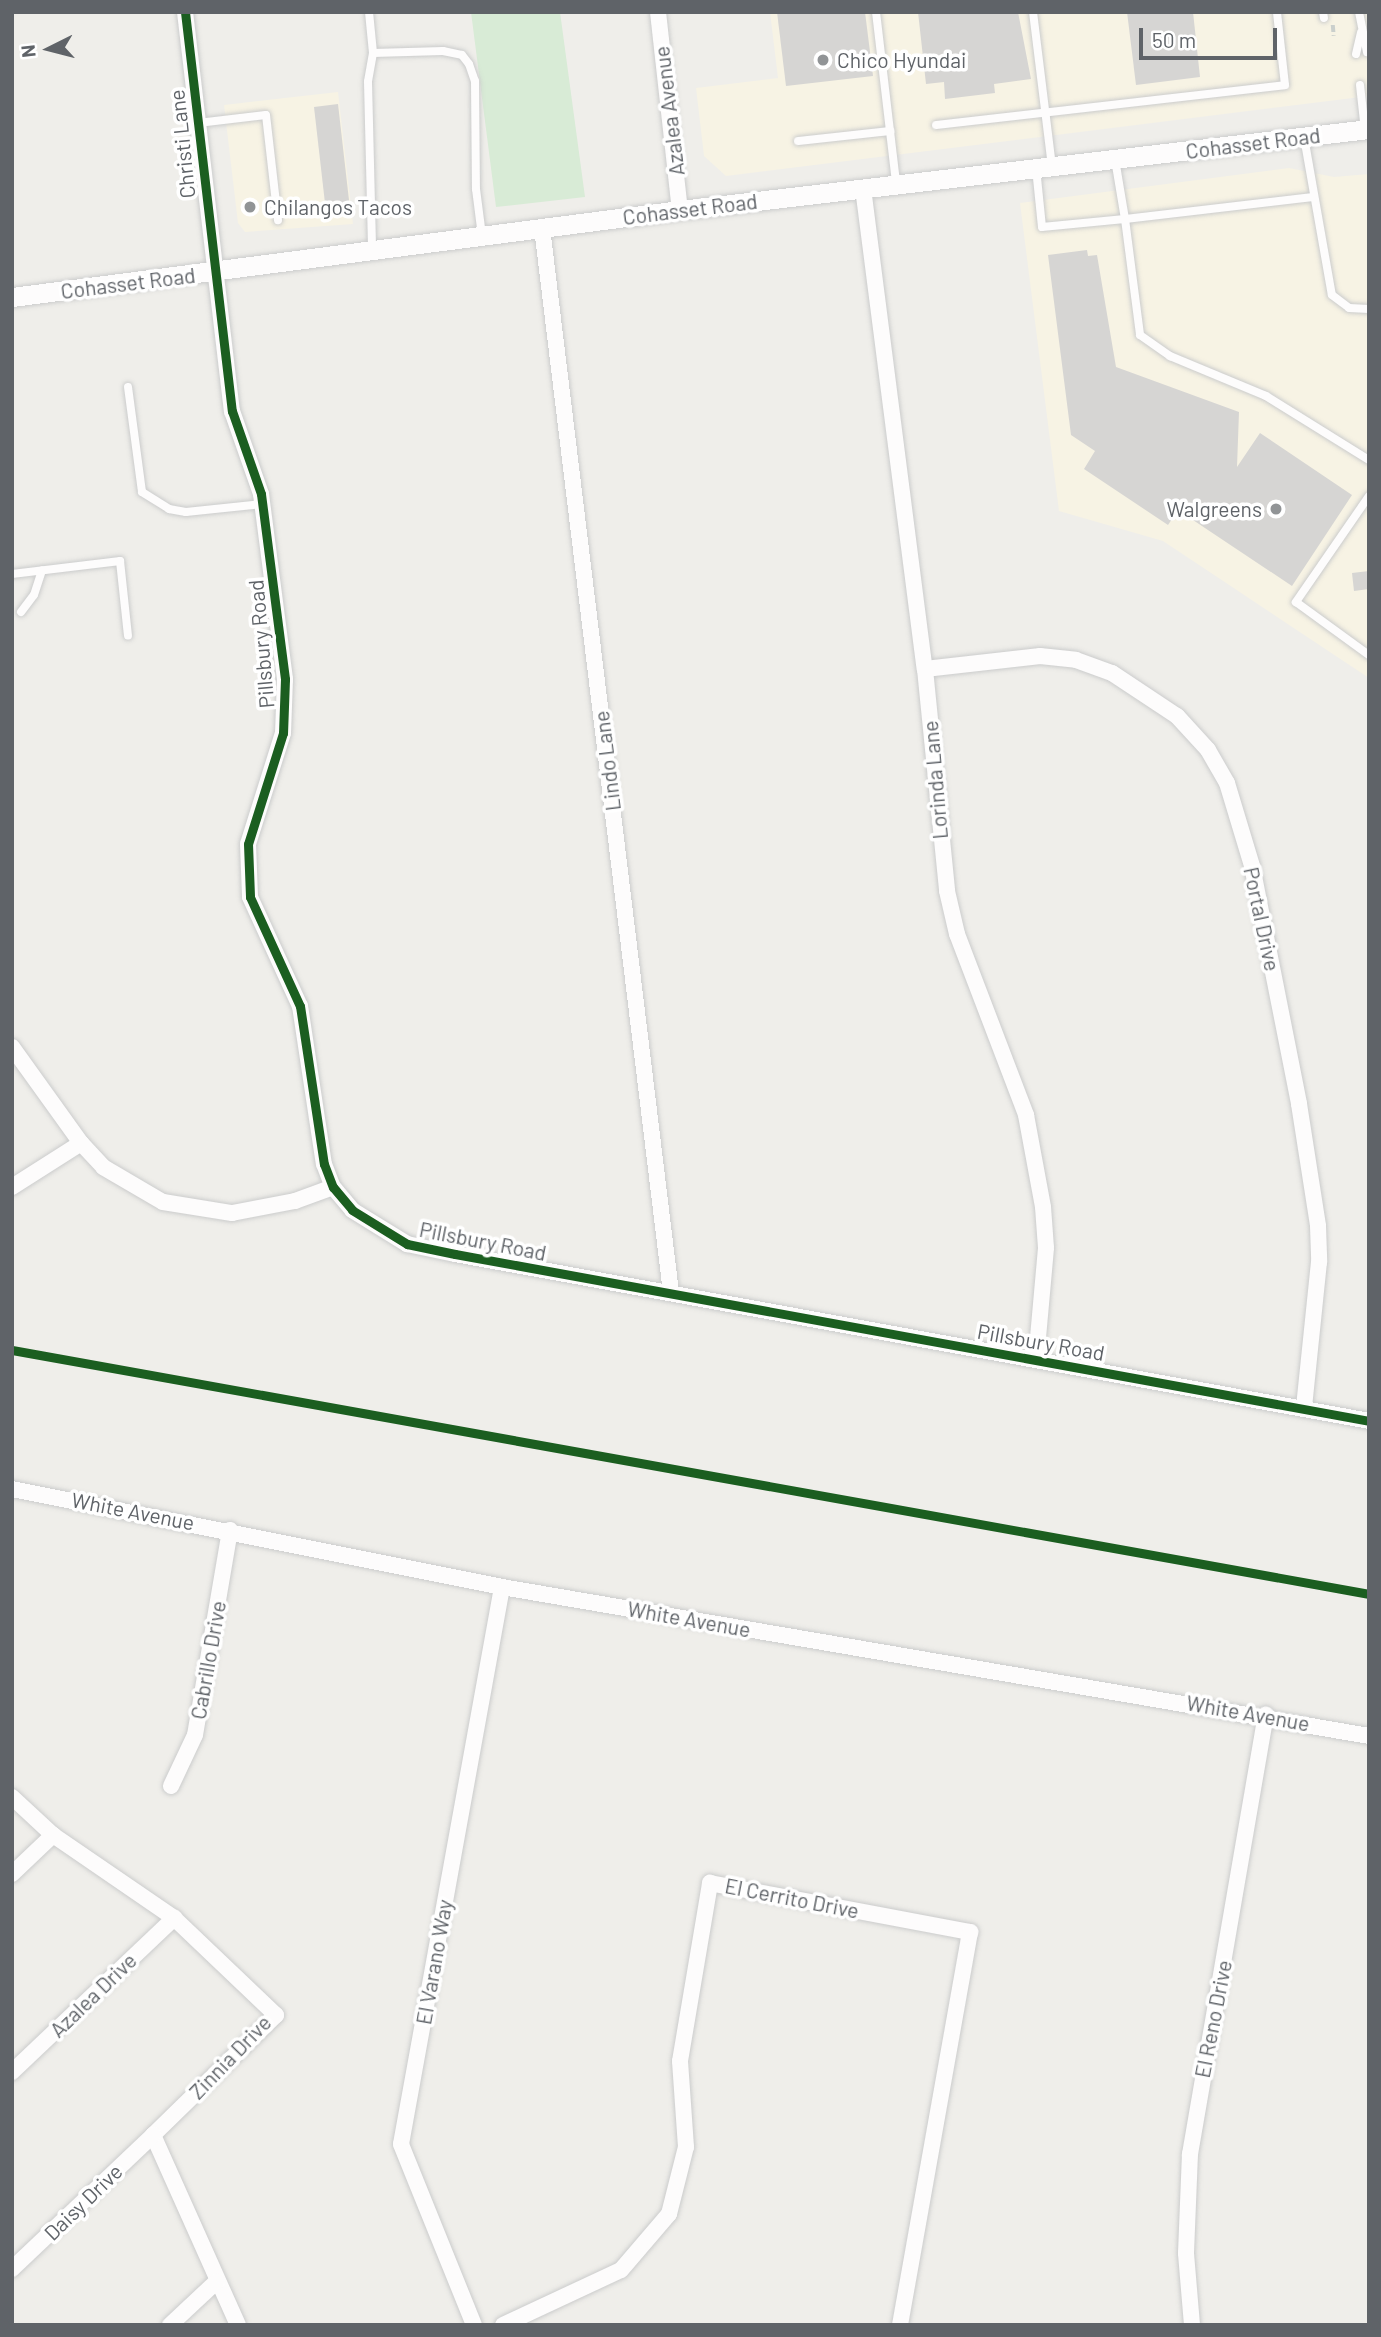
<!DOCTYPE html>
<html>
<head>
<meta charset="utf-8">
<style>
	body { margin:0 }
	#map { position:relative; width:1381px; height:2337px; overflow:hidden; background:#efeeea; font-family:Barlow,sans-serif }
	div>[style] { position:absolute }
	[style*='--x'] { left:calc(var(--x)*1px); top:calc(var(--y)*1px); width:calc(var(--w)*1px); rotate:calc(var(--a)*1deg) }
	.commercial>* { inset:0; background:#f7f3e4 }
	.green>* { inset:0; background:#d8ebd6 }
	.building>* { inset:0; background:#d6d5d3 }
	.path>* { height:3.5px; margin-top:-1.75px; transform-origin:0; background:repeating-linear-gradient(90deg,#cacfcc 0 7px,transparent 0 10.5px) }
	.roads { filter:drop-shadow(0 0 2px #cbcccc) drop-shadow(0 0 2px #cbcccc) }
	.service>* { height:8px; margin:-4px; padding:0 4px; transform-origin:4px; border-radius:4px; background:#fdfcfc }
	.minor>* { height:16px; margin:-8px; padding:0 8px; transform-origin:8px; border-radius:8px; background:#fdfcfc }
	.tertiary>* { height:19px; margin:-9.5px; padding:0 9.5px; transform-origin:9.5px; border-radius:9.5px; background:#fdfcfc }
	.cycleway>* { height:9px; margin:-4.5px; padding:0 4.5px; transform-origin:4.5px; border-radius:4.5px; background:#1b5e20 }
	.dots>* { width:19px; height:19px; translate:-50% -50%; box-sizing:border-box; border:4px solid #fff; border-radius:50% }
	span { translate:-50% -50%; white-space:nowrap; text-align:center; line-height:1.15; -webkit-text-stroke:7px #fff; paint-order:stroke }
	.poi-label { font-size:21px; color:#5f6368 }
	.left { translate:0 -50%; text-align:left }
	.right { translate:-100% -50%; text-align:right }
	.street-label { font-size:21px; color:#5f6368 }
	.frame { position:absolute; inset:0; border:14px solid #5f6368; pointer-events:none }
	.north { position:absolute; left:14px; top:14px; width:70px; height:70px; -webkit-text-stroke:5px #fff; paint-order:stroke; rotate:264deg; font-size:19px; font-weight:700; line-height:28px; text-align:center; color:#5f6368 }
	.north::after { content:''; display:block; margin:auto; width:24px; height:32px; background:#5f6368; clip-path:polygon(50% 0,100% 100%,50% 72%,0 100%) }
	.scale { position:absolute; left:1139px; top:28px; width:138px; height:32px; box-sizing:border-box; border:4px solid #5f6368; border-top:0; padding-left:9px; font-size:21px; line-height:24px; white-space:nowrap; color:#5f6368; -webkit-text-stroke:5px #fff; paint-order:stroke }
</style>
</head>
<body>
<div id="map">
	<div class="commercial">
		<i style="clip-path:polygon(770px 12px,1369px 12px,1369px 96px,726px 176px,704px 156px,696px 88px,778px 78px)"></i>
		<i style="clip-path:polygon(338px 92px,353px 224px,245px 232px,238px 223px,224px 105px)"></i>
		<i style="clip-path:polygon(1289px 168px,1334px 177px,1369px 174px,1369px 678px,1163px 541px,1059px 511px,1020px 203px)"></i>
	</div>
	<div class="green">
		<i style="clip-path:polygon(471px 12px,560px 12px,585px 197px,496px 207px)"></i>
	</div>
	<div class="building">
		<i style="clip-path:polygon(777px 12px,865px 12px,873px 76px,786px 86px)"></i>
		<i style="clip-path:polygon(918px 12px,1018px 12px,1031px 79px,994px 84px,995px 93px,945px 99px,944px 82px,926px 84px)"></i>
		<i style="clip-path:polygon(1127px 12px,1193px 12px,1200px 77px,1136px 85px)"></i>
		<i style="clip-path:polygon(338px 104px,350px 209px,326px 212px,314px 107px)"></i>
		<i style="clip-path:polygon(1087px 250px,1088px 256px,1097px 255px,1116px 367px,1239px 412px,1237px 467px,1260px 433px,1352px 495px,1292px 586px,1178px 510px,1168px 525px,1084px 469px,1095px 451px,1071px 435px,1048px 255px)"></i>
		<i style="clip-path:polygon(1369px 571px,1369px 589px,1354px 591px,1352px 573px)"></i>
	</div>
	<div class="path">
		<i style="--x:1333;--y:25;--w:11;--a:85"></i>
	</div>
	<div class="roads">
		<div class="service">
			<i style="--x:369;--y:12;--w:41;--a:84.4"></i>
			<i style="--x:373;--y:53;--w:29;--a:100"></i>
			<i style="--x:368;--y:82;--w:168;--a:88.6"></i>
			<i style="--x:876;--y:12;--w:172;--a:83.3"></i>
			<i style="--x:1033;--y:12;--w:155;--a:83"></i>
			<i style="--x:1323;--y:12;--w:6;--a:81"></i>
			<i style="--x:1359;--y:12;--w:41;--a:78.7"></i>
			<i style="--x:373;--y:53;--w:70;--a:-1.6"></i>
			<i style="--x:443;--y:51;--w:19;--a:12"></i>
			<i style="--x:462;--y:55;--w:11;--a:52"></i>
			<i style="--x:469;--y:64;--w:18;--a:71"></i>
			<i style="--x:475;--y:81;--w:108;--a:89.5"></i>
			<i style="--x:476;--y:189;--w:47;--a:82.7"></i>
			<i style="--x:1356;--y:54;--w:22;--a:-77"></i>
			<i style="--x:1360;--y:85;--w:45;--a:83.7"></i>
			<i style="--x:198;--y:123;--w:68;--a:-6.7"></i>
			<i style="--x:266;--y:115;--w:106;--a:83.5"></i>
			<i style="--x:936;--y:125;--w:351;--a:-6.5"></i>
			<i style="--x:1285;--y:85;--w:73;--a:-96.3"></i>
			<i style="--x:1304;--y:137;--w:160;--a:80"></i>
			<i style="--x:1332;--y:295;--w:21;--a:37"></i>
			<i style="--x:1349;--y:308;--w:20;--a:3"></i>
			<i style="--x:798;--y:141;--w:93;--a:-6.2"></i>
			<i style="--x:1036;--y:168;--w:59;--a:84.2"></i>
			<i style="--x:1042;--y:227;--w:83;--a:-5.5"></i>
			<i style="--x:1125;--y:219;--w:61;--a:-99.5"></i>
			<i style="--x:1313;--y:197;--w:189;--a:173.3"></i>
			<i style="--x:1125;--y:219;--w:117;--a:82.6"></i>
			<i style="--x:1140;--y:335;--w:37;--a:35"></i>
			<i style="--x:1170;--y:356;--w:104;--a:22.6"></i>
			<i style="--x:1266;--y:396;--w:121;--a:31.9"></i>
			<i style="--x:128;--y:387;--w:106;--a:82.4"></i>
			<i style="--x:142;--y:492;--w:32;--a:32"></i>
			<i style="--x:169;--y:509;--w:17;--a:10"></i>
			<i style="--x:186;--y:512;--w:77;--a:-5.9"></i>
			<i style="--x:1369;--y:496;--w:129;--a:124.6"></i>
			<i style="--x:1296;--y:602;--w:90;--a:36"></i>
			<i style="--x:12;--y:574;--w:109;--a:-6.9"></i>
			<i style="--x:120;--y:561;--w:75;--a:83.9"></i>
			<i style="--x:21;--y:612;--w:21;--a:-53"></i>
			<i style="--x:34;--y:595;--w:26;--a:-72"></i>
		</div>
		<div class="minor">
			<i style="--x:185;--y:12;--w:402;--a:83.3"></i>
			<i style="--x:232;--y:411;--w:88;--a:70.7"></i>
			<i style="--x:261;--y:494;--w:187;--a:82.6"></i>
			<i style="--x:285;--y:679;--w:54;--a:92.1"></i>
			<i style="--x:283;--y:733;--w:116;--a:107.5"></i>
			<i style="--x:248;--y:844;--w:53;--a:87.8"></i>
			<i style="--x:250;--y:897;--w:120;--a:65.4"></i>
			<i style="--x:300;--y:1006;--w:160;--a:81.4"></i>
			<i style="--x:324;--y:1164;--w:25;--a:69"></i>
			<i style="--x:333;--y:1187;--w:30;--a:50"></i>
			<i style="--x:352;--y:1210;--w:65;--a:31.7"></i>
			<i style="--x:407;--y:1244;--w:49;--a:11.8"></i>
			<i style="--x:455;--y:1254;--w:929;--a:10.35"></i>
			<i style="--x:658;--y:12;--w:199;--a:83.7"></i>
			<i style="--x:863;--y:188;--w:485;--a:82.7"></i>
			<i style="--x:925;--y:669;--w:223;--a:84.3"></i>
			<i style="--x:947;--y:891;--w:44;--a:76.9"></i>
			<i style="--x:957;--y:934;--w:194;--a:69.1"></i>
			<i style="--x:1026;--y:1115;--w:94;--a:79.5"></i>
			<i style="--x:1043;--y:1207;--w:41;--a:85.8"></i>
			<i style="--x:1046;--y:1248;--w:111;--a:95.1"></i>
			<i style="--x:542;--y:228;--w:1073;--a:83.09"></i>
			<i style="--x:925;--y:669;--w:116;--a:-6.4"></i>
			<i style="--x:1040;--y:656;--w:36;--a:6"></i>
			<i style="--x:1076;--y:660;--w:38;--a:20"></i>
			<i style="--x:1112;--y:673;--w:78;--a:33.5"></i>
			<i style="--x:1177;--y:716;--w:46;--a:47.6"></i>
			<i style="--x:1208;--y:750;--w:38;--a:60"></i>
			<i style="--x:1227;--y:783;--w:87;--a:73.2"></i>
			<i style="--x:1252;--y:866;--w:243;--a:78.8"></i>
			<i style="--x:1299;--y:1104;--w:123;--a:81.1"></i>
			<i style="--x:1318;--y:1226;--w:36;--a:88"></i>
			<i style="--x:1319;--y:1262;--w:146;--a:95.9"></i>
			<i style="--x:12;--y:1047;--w:118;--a:54.3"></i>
			<i style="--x:81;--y:1143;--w:33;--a:47"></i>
			<i style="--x:103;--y:1167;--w:69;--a:30.3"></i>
			<i style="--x:163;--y:1202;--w:70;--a:9.1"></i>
			<i style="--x:232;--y:1213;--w:64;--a:-10.8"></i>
			<i style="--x:295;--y:1201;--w:40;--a:-20.2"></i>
			<i style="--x:12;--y:1187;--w:82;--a:-32.5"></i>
			<i style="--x:12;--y:1489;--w:500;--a:11.3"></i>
			<i style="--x:502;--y:1587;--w:880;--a:9.75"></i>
			<i style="--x:171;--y:1786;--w:56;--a:-64.8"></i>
			<i style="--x:195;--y:1735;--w:208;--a:-80.3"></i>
			<i style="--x:12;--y:1797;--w:56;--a:42.8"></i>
			<i style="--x:53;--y:1835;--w:147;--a:34.4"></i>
			<i style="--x:174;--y:1918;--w:141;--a:43.6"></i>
			<i style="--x:276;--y:2015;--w:172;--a:135.7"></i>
			<i style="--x:153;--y:2135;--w:208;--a:65.9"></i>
			<i style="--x:12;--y:1874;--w:57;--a:-43.6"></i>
			<i style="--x:12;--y:2072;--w:224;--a:-43.5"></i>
			<i style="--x:12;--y:2269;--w:195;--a:-43.5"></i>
			<i style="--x:170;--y:2325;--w:64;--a:-43.1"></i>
			<i style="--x:474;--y:2325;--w:195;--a:-112"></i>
			<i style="--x:401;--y:2144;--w:566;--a:-79.72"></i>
			<i style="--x:503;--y:2325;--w:130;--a:-25"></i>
			<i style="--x:621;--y:2270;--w:74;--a:-49.4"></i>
			<i style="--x:669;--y:2214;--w:69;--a:-75.8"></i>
			<i style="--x:686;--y:2147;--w:86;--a:-94"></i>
			<i style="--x:680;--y:2061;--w:181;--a:-80.4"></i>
			<i style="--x:710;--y:1883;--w:265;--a:10.7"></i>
			<i style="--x:970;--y:1932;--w:399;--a:100.1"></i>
			<i style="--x:1192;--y:2325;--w:72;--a:-94.8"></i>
			<i style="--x:1186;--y:2253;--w:99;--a:-87.7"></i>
			<i style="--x:1190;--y:2154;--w:446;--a:-80.2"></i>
		</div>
		<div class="tertiary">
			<i style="--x:12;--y:297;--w:674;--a:-7.42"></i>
			<i style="--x:680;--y:210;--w:694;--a:-6.71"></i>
		</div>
	</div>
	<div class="cycleway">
		<i style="--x:185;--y:12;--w:402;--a:83.3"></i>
		<i style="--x:232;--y:411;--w:88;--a:70.7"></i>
		<i style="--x:261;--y:494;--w:187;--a:82.6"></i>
		<i style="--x:285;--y:679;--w:54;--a:92.1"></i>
		<i style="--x:283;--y:733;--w:116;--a:107.5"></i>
		<i style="--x:248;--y:844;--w:53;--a:87.8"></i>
		<i style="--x:250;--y:897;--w:120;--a:65.4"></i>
		<i style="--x:300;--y:1006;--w:160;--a:81.4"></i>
		<i style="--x:324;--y:1164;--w:25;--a:69"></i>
		<i style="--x:333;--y:1187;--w:30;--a:50"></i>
		<i style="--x:352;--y:1210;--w:65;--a:31.7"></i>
		<i style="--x:407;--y:1244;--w:49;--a:11.8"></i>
		<i style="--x:455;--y:1254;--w:929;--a:10.35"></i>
		<i style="--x:12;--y:1350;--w:1379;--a:10.19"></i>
	</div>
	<div class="dots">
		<i style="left:823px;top:60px;background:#919496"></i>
		<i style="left:250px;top:207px;background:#919496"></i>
		<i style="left:1276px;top:509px;background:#919496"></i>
	</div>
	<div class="poi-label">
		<span class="left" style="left:837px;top:60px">Chico Hyundai</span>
		<span class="left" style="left:264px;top:207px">Chilangos Tacos</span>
		<span class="right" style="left:1262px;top:509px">Walgreens</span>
	</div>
	<div class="street-label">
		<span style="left:669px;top:111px;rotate:-97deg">Azalea Avenue</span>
		<span style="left:1253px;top:143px;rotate:-7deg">Cohasset Road</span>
		<span style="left:182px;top:144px;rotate:-96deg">Christi Lane</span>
		<span style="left:690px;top:209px;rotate:-7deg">Cohasset Road</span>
		<span style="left:128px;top:283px;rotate:-7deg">Cohasset Road</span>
		<span style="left:261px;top:644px;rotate:-95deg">Pillsbury Road</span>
		<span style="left:607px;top:761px;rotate:-97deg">Lindo Lane</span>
		<span style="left:935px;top:780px;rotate:-95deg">Lorinda Lane</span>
		<span style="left:1262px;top:919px;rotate:78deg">Portal Drive</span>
		<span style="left:483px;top:1241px;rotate:11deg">Pillsbury Road</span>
		<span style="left:1041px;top:1342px;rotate:10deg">Pillsbury Road</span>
		<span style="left:133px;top:1511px;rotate:11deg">White Avenue</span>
		<span style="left:689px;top:1619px;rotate:10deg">White Avenue</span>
		<span style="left:208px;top:1660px;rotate:-80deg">Cabrillo Drive</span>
		<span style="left:1248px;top:1713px;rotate:10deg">White Avenue</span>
		<span style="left:792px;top:1898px;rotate:11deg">El Cerrito Drive</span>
		<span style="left:434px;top:1962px;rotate:-80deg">El Varano Way</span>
		<span style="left:93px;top:1995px;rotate:-44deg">Azalea Drive</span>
		<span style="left:1213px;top:2019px;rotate:-79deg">El Reno Drive</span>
		<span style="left:230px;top:2057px;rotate:-46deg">Zinnia Drive</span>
		<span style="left:83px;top:2202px;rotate:-44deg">Daisy Drive</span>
	</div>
	<div class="frame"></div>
	<div class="north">N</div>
	<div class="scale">50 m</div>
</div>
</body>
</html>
